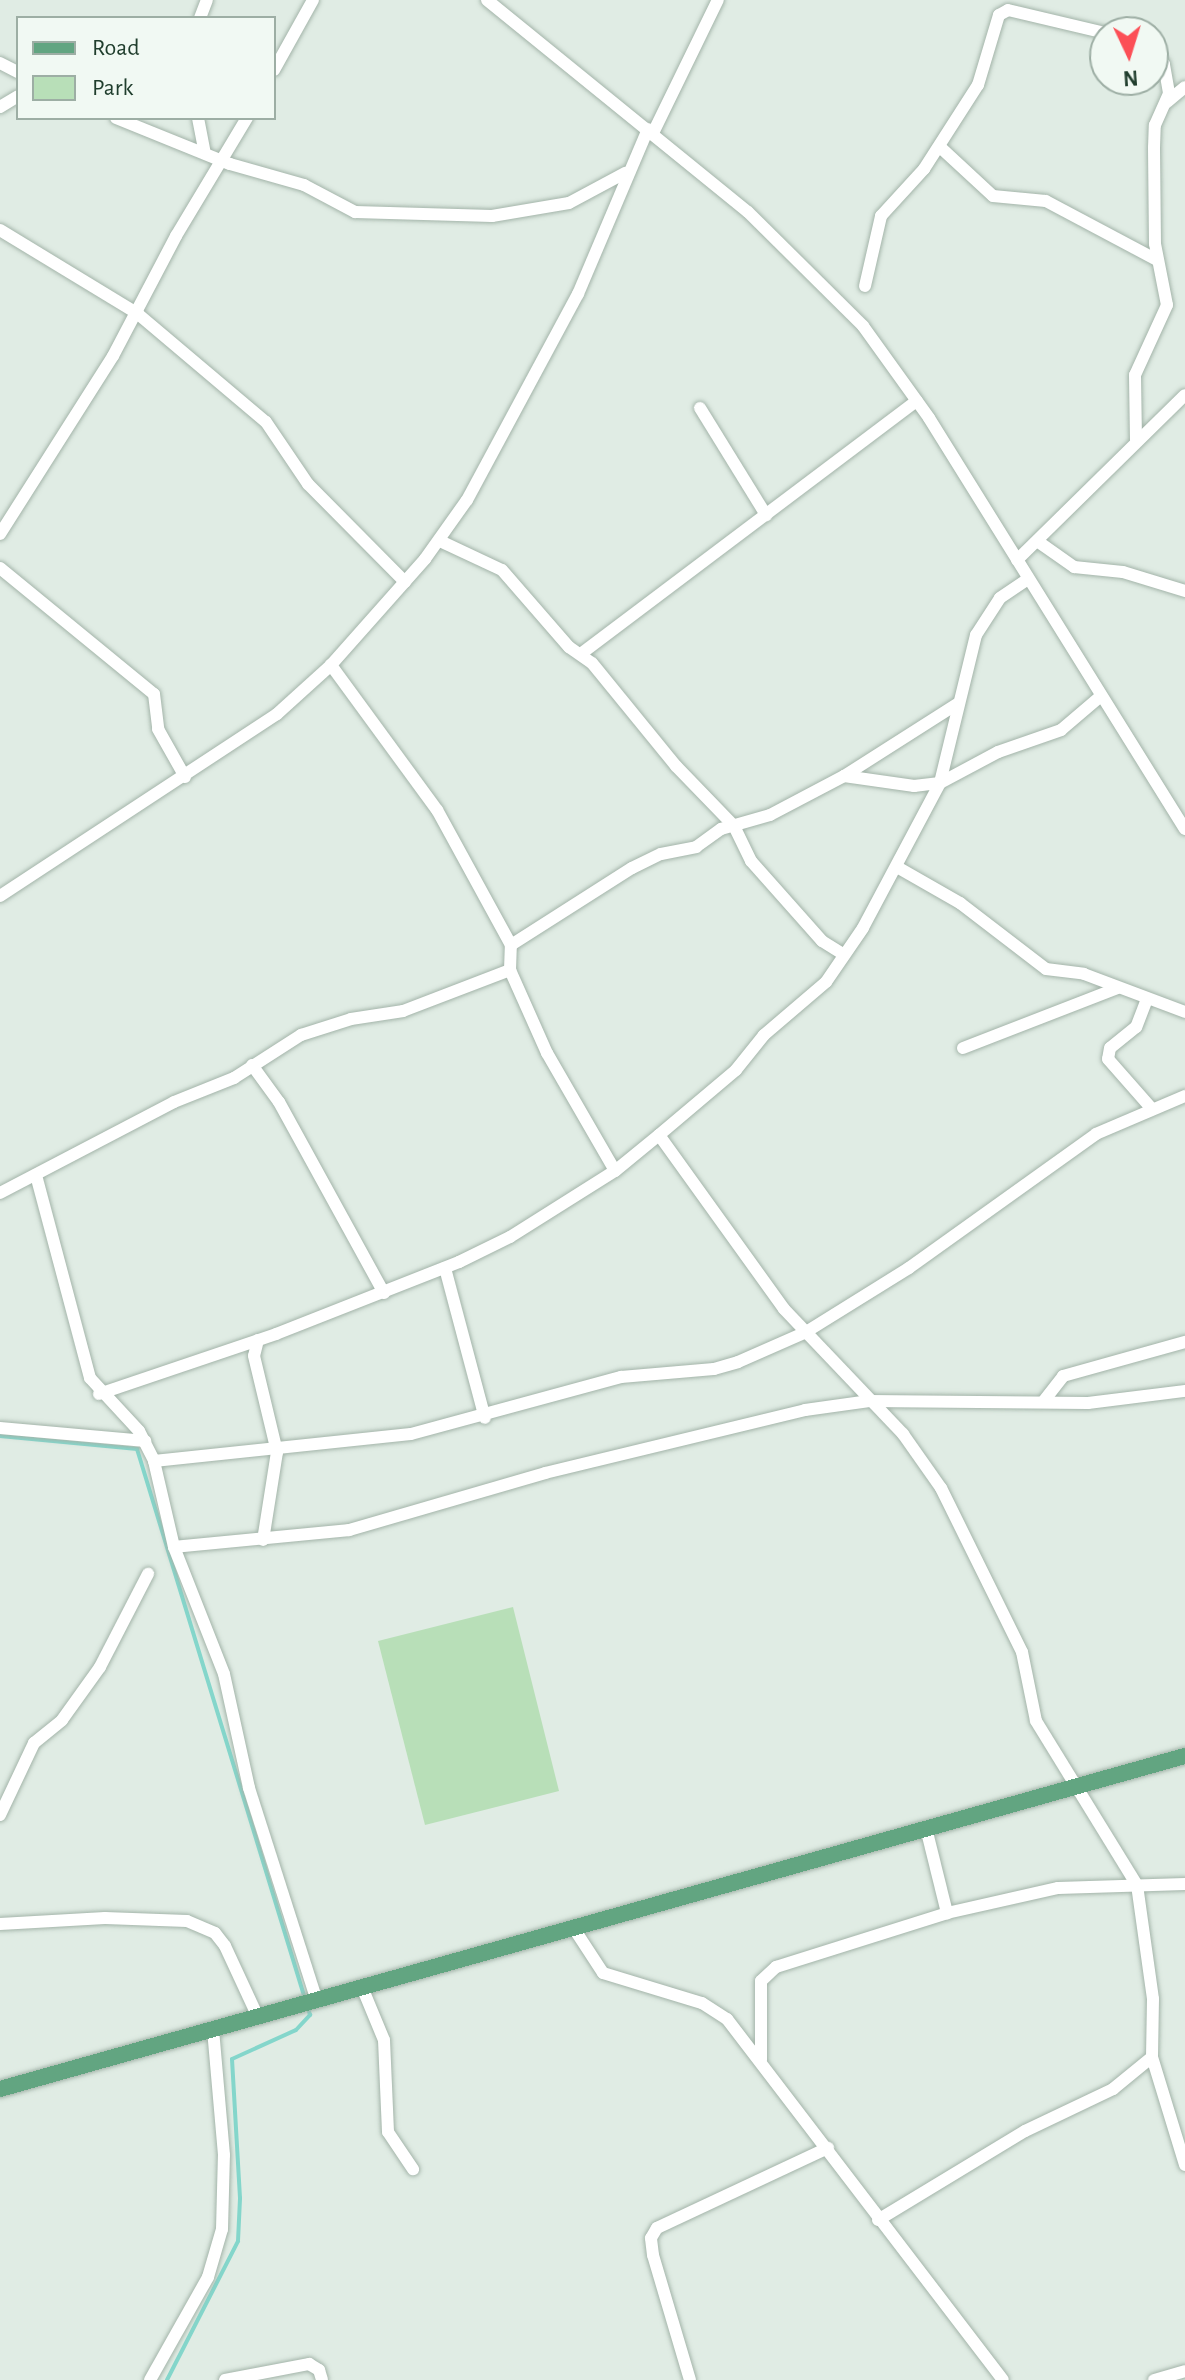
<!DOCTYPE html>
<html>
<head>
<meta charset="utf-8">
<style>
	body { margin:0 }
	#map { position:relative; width:1185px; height:2380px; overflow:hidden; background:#e0ece4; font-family:"Alegreya Sans",sans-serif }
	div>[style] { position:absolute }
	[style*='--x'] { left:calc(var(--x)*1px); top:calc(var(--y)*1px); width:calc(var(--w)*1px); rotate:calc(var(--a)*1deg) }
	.green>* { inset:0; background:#b8dfb8 }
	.stream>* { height:4px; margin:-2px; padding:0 2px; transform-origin:2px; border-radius:2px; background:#84d6cb }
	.roads { filter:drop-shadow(0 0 2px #a3b4a9) drop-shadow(0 0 2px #a3b4a9) }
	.minor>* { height:12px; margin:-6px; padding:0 6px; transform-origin:6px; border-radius:6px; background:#fff }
	.major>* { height:16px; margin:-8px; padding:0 8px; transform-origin:8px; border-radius:8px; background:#62a581 }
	span { translate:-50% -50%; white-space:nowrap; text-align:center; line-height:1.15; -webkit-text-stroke:6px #f1f9f3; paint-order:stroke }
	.legend { position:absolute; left:16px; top:16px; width:260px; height:104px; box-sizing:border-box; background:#f1f9f3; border:2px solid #9daea4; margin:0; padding:10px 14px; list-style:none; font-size:24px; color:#203e2d }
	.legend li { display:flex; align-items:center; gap:16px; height:40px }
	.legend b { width:40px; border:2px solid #9daea4 }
	.north { position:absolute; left:1089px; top:16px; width:80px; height:80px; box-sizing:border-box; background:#f1f9f3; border:2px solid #9daea4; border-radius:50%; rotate:176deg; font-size:22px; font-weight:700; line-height:32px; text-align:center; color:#203e2d }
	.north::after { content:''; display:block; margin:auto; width:28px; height:36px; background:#fc4f56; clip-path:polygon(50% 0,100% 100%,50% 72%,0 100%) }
</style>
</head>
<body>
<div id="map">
	<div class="green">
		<i style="clip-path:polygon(513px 1607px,559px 1791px,425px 1825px,378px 1641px)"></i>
	</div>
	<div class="stream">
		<i style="--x:0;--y:1436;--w:138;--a:5.4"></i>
		<i style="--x:137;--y:1449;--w:575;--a:73.01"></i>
		<i style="--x:167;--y:2380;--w:156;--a:-62.9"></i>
		<i style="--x:238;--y:2241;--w:43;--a:-87.3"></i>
		<i style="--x:240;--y:2198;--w:139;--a:-93.3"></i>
		<i style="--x:232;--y:2059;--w:70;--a:-24.4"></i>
		<i style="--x:296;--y:2030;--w:21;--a:-47"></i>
		<i style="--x:310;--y:2015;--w:7;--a:-106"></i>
	</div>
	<div class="roads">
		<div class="minor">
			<i style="--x:487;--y:0;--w:336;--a:39.1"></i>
			<i style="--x:748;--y:212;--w:162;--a:44.7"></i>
			<i style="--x:863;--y:326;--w:113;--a:54.3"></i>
			<i style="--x:929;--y:418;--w:484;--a:58.1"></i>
			<i style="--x:200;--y:18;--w:19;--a:-69"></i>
			<i style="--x:0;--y:63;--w:20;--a:27"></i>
			<i style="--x:274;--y:70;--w:80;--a:-60.9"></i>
			<i style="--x:1167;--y:102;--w:23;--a:-40"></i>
			<i style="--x:0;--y:107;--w:21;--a:-31"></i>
			<i style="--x:116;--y:118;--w:123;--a:22"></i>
			<i style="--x:230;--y:164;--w:77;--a:15.8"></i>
			<i style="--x:304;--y:185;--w:58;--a:27.9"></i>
			<i style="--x:355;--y:212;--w:137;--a:1.7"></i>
			<i style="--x:492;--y:216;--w:78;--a:-9.6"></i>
			<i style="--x:569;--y:203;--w:64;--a:-28.2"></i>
			<i style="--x:198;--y:118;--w:33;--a:79"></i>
			<i style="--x:653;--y:133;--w:148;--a:-64"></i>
			<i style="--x:940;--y:147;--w:72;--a:42.8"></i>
			<i style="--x:993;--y:196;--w:53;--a:5.4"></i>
			<i style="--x:1046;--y:201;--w:126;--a:28"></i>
			<i style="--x:0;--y:230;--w:162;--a:31.3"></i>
			<i style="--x:138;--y:314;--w:167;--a:40.2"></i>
			<i style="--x:266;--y:422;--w:75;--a:55.9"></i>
			<i style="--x:308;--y:484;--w:138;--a:45.3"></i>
			<i style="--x:865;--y:286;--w:72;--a:-77.1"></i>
			<i style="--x:881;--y:216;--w:64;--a:-47.5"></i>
			<i style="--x:924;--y:169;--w:100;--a:-57.3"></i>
			<i style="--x:978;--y:85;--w:73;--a:-73.3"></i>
			<i style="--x:999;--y:15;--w:10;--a:-29"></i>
			<i style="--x:1008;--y:10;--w:100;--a:13.3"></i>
			<i style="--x:700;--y:408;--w:126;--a:58.3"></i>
			<i style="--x:1136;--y:440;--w:65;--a:-90.9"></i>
			<i style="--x:1135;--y:375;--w:77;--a:-65.4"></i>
			<i style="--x:1167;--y:305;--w:62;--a:-101.1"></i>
			<i style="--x:1155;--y:244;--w:96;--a:-90.6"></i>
			<i style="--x:1154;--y:148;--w:23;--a:-88"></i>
			<i style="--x:1155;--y:125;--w:35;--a:-66"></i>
			<i style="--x:1169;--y:93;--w:29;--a:-100"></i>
			<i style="--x:1164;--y:64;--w:18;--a:-128"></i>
			<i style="--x:0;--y:534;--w:211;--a:-57.6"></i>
			<i style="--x:113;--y:356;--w:136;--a:-62.3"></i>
			<i style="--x:176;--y:236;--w:138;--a:-59"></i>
			<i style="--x:440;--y:541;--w:68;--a:25.1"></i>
			<i style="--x:502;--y:570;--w:102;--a:49"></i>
			<i style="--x:569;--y:647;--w:28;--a:35"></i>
			<i style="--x:592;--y:663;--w:133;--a:50.8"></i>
			<i style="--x:676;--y:766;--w:83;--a:46"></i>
			<i style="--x:734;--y:826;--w:39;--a:64"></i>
			<i style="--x:751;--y:861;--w:107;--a:48.4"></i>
			<i style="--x:822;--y:941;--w:26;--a:32"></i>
			<i style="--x:1040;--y:543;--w:42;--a:35.2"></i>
			<i style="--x:1074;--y:567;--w:49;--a:5.8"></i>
			<i style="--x:1123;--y:572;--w:65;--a:17"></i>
			<i style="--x:1017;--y:560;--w:235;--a:-44.5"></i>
			<i style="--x:0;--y:568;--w:199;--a:39.3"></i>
			<i style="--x:154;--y:694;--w:35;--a:83"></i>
			<i style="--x:158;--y:729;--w:55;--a:60.6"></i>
			<i style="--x:1028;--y:579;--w:34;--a:146"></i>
			<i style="--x:1000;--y:598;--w:44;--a:123"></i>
			<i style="--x:976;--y:635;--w:152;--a:103.7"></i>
			<i style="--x:940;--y:783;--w:164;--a:118"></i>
			<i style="--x:863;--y:928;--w:65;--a:124.4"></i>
			<i style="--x:826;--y:982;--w:82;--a:139.5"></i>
			<i style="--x:764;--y:1035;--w:45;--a:128.7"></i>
			<i style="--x:736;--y:1070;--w:101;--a:139.8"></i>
			<i style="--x:659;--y:1135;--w:214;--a:54.3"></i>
			<i style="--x:784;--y:1309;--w:173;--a:46.4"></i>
			<i style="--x:903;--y:1434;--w:66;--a:54.9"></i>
			<i style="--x:941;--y:1488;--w:183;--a:63.7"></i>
			<i style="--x:1022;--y:1652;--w:70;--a:78.5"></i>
			<i style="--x:1036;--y:1721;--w:193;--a:58.4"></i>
			<i style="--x:1137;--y:1885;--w:115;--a:82"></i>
			<i style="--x:1153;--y:1999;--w:58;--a:91"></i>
			<i style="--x:1152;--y:2057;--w:113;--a:73"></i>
			<i style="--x:582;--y:653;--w:419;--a:-37"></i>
			<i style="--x:844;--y:776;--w:71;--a:8.1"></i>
			<i style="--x:914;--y:786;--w:26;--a:-7"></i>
			<i style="--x:940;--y:783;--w:66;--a:-28.1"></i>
			<i style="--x:998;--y:752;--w:67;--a:-19.2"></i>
			<i style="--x:1061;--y:730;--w:52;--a:-40.4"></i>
			<i style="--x:897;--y:867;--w:73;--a:29.7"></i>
			<i style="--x:960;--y:903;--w:108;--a:37.5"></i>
			<i style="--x:1046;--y:969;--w:38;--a:7"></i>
			<i style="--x:1084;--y:974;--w:108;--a:20.6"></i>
			<i style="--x:0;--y:896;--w:331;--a:-33.3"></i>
			<i style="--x:277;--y:714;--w:73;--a:-42.2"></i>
			<i style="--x:331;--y:665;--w:142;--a:-48.4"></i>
			<i style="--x:425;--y:559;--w:72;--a:-54.6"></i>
			<i style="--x:467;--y:500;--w:234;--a:-61.7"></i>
			<i style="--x:578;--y:294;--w:179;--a:-67"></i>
			<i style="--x:511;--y:945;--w:143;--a:-32.5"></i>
			<i style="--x:632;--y:868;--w:32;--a:-26"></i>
			<i style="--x:661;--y:854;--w:36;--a:-11"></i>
			<i style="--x:696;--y:847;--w:31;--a:-36"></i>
			<i style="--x:721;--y:829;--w:51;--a:-15.9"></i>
			<i style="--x:770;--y:815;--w:84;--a:-27.8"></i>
			<i style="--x:844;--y:776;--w:134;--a:-32.5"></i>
			<i style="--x:510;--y:970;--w:91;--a:66"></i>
			<i style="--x:547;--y:1053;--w:136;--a:60"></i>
			<i style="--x:1147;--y:999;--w:30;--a:111"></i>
			<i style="--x:1136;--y:1027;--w:33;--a:141"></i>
			<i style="--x:1110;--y:1048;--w:11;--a:100"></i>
			<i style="--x:1108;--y:1059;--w:67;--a:48.7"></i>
			<i style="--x:963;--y:1048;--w:166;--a:-21.2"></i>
			<i style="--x:252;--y:1065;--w:46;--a:53.9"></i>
			<i style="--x:279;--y:1102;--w:218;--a:61.2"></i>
			<i style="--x:36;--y:1175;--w:210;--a:75.1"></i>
			<i style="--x:90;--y:1378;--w:72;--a:47.2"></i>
			<i style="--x:139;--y:1431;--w:34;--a:63"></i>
			<i style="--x:154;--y:1461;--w:88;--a:76.9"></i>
			<i style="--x:174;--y:1547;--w:136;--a:68.5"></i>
			<i style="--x:224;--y:1674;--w:117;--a:77.6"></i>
			<i style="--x:249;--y:1788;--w:224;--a:72.3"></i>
			<i style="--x:0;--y:1193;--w:196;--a:-27.6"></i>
			<i style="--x:174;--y:1102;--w:65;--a:-21.8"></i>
			<i style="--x:234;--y:1078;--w:80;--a:-32.7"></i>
			<i style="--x:301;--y:1035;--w:52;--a:-17.7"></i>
			<i style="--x:351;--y:1019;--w:53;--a:-8.7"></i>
			<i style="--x:403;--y:1011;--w:115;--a:-21"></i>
			<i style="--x:510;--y:970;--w:25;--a:-88"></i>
			<i style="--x:511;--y:945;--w:154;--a:-118.7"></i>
			<i style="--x:437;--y:810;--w:180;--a:-126.2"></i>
			<i style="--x:445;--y:1268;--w:155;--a:75.1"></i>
			<i style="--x:258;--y:1340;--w:16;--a:104"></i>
			<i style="--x:254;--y:1356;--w:99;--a:76.5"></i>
			<i style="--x:277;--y:1452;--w:89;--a:99"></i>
			<i style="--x:99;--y:1394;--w:187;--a:-18.7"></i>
			<i style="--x:276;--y:1334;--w:197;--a:-21.5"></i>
			<i style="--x:459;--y:1262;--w:57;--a:-26.1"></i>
			<i style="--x:510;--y:1237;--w:124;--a:-32.2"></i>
			<i style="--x:615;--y:1171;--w:57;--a:-39.3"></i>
			<i style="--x:1043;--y:1402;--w:33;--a:-52"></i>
			<i style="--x:1063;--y:1376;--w:127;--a:-15.6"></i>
			<i style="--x:0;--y:1428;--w:146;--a:5.1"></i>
			<i style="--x:154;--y:1461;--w:258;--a:-6"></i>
			<i style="--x:411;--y:1434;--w:218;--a:-15.2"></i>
			<i style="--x:621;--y:1377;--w:93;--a:-4.9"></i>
			<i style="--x:714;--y:1369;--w:25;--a:-16"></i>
			<i style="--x:738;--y:1362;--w:74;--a:-23.8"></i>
			<i style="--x:806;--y:1332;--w:121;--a:-31.9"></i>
			<i style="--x:909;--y:1268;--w:230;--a:-35.6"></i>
			<i style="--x:1096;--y:1134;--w:97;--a:-23.1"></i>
			<i style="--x:174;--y:1547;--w:176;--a:-5.5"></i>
			<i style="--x:349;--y:1530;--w:204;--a:-16.2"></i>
			<i style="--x:545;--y:1473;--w:268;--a:-13.6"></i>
			<i style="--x:805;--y:1410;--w:65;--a:-8"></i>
			<i style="--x:869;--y:1401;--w:219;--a:0.5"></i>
			<i style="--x:1088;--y:1403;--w:98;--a:-7.1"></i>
			<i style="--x:0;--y:1815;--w:80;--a:-64.7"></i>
			<i style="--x:34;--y:1743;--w:36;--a:-39"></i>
			<i style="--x:62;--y:1720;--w:65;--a:-54.4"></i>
			<i style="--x:100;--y:1667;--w:105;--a:-62.7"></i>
			<i style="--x:926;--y:1828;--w:88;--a:76.1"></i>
			<i style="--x:0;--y:1924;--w:105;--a:-3.3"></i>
			<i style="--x:105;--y:1918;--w:82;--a:2.1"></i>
			<i style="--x:187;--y:1921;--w:30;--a:23"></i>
			<i style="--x:215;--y:1933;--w:16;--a:52"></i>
			<i style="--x:225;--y:1946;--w:78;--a:65.1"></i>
			<i style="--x:573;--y:1927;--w:55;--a:56.9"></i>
			<i style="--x:603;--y:1973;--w:103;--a:16.9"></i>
			<i style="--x:702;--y:2003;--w:30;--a:33"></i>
			<i style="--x:727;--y:2019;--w:454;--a:52.6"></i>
			<i style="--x:362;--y:1987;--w:57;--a:67.5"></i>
			<i style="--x:384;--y:2040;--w:92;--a:87.5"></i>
			<i style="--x:388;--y:2132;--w:45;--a:56"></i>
			<i style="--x:761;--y:2060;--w:79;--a:-90"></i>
			<i style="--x:761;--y:1981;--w:21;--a:-43"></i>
			<i style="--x:776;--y:1967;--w:179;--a:-17.5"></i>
			<i style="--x:947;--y:1913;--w:114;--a:-12.7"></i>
			<i style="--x:1058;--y:1888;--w:127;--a:-1.8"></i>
			<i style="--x:878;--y:2220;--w:172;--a:-31.2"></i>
			<i style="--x:1025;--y:2131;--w:98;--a:-25.5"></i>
			<i style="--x:1113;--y:2089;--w:50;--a:-39.4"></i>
			<i style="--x:150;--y:2380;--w:118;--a:-60.6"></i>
			<i style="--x:208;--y:2277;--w:50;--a:-73.7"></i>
			<i style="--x:222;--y:2229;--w:74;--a:-88.5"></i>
			<i style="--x:224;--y:2155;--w:125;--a:-95"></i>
			<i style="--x:225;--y:2380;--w:86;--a:-10.8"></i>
			<i style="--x:309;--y:2364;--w:12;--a:31"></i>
			<i style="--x:319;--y:2370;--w:10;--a:73"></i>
			<i style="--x:690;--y:2380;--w:130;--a:-106.5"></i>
			<i style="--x:653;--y:2255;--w:17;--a:-97"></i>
			<i style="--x:651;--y:2238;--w:12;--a:-59"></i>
			<i style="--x:657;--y:2228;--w:189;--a:-25.1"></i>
			<i style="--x:1154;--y:2380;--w:32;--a:-16"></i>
		</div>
		<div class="major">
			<i style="--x:0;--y:2089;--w:1231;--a:-15.7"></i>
		</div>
	</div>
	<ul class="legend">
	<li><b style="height:10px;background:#62a581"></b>Road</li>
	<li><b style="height:22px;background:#b8dfb8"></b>Park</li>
	</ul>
	<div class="north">N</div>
</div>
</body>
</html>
